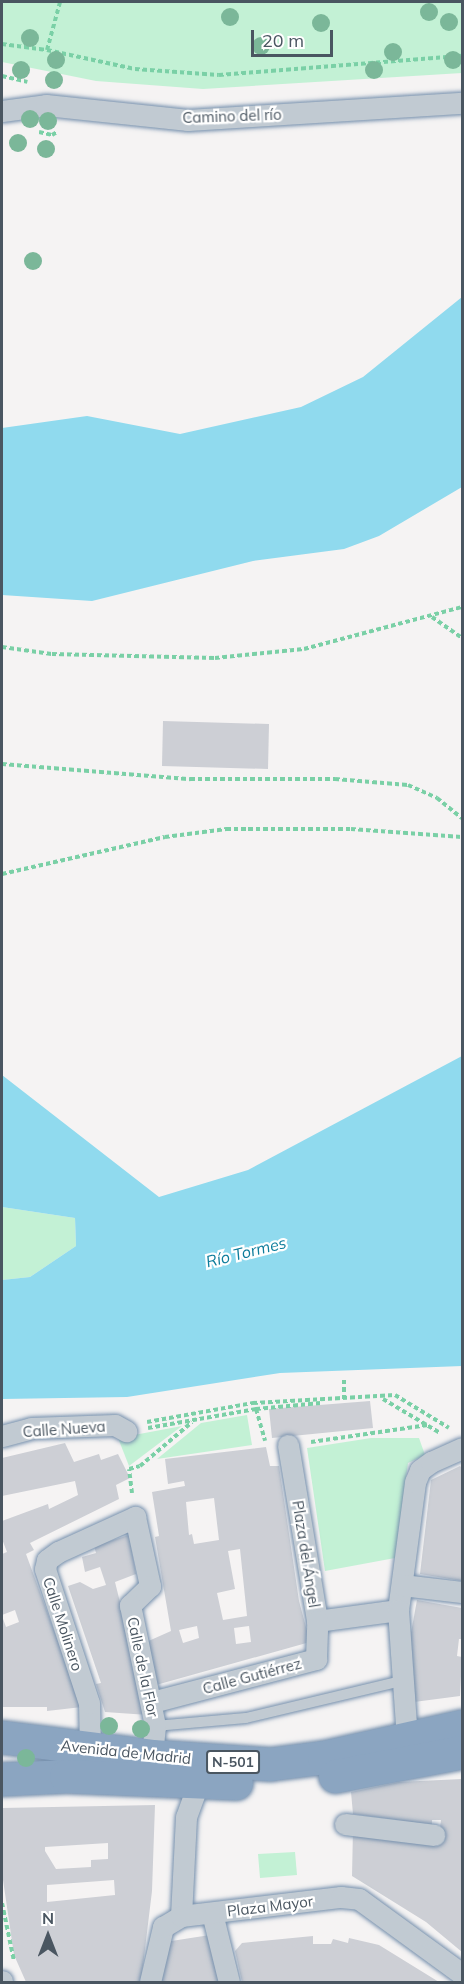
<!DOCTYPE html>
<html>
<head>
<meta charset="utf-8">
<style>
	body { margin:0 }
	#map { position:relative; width:464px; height:1984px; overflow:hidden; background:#f5f3f3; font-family:Mulish,sans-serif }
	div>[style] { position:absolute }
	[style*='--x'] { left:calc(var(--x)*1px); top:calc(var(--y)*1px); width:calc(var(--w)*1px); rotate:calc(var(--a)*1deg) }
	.green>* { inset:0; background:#c3f1d5 }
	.water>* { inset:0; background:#90daee }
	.building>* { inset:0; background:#cdcfd5 }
	.path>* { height:4px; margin-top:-2px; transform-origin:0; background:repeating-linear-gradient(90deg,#7ad0a6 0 4.5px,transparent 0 7.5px) }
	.roads { filter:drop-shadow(0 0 2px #7690ad) drop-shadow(0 0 2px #7690ad) }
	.lane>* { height:10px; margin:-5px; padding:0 5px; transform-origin:5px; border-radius:5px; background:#c1cad2 }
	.street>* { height:21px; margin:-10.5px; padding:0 10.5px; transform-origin:10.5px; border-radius:10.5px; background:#c1cad2 }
	.highway>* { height:33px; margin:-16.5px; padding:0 16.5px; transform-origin:16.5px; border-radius:16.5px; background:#8ba5c1 }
	.trees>* { width:18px; height:18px; margin:-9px; border-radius:50%; background:#7bb799 }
	span { translate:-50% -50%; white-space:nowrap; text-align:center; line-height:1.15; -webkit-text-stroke:4.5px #fff; paint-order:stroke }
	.shield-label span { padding:2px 4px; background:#fff; border:2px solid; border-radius:4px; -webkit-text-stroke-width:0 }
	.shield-label { font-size:14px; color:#4a5661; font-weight:700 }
	.street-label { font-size:15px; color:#4a5661 }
	.water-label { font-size:16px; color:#0c7c9b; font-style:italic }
	.frame { position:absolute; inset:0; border:3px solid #4a5661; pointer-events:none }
	.north { position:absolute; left:18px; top:1906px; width:60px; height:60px; -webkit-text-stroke:4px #fff; paint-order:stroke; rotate:0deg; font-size:16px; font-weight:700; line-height:24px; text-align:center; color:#4a5661 }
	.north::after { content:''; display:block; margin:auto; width:21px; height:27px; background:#4a5661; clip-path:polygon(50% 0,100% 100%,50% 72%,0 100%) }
	.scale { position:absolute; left:251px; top:30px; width:82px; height:27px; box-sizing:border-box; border:3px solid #4a5661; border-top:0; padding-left:8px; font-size:18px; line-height:21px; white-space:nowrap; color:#4a5661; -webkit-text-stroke:4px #fff; paint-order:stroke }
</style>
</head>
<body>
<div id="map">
	<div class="green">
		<i style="clip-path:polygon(2px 2px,462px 2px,462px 73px,203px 89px,96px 81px,2px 62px)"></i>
		<i style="clip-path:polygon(2px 1207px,75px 1218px,76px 1246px,30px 1277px,2px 1280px)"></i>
		<i style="clip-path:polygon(247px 1415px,252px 1445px,157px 1459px,201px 1423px)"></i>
		<i style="clip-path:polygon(182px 1426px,129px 1466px,118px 1438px)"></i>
		<i style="clip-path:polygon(371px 1438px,419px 1438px,425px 1455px,408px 1463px,395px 1558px,325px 1571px,307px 1448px)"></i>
		<i style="clip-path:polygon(295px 1852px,297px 1875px,260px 1878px,258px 1854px)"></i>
	</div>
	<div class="water">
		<i style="clip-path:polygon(462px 297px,462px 487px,379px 536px,344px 549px,253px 561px,92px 601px,2px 595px,2px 428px,87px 416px,180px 434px,301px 407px,363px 377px)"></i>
		<i style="clip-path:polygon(462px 1056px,462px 1366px,280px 1373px,127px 1397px,2px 1399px,2px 1280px,30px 1277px,76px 1246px,75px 1218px,2px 1207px,2px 1075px,159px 1197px,248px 1170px)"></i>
	</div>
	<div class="building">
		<i style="clip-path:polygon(163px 721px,269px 724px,268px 769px,162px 766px)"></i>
		<i style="clip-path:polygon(370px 1401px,373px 1428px,272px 1438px,269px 1409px)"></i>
		<i style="clip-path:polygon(65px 1443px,74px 1462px,99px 1454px,101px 1460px,118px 1454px,130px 1478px,116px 1485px,119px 1499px,30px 1543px,34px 1550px,26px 1554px,82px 1707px,47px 1711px,47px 1707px,2px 1707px,2px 1616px,6px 1627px,19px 1622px,15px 1610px,2px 1615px,2px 1554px,7px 1552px,2px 1539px,2px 1521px,48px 1504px,49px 1509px,78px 1495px,75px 1481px,2px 1496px,2px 1458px)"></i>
		<i style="clip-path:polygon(evenodd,266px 1447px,270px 1466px,279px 1466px,299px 1601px,310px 1642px,156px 1685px,144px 1643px,171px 1631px,155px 1537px,159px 1536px,152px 1492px,185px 1486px,184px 1481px,168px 1484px,165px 1459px,266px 1447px,214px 1498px,219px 1540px,194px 1544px,192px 1534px,189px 1535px,186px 1502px,214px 1498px,266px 1447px,240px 1549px,247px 1616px,223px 1620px,217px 1593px,235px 1589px,228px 1551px,240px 1549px,266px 1447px,197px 1626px,199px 1638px,183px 1643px,179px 1630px,197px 1626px,266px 1447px,249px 1626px,251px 1642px,236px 1644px,234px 1628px,249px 1626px)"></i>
		<i style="clip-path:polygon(460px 1466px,462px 1468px,462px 1581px,420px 1574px,431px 1480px)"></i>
		<i style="clip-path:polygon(129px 1535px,136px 1574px,115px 1582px,148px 1715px,105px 1712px,96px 1684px,101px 1683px,68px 1586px,80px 1582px,93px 1589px,106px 1585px,100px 1567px,85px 1572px,82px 1557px,96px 1553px,94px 1546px)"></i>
		<i style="clip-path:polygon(417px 1600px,462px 1608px,462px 1639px,459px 1639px,457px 1656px,462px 1657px,460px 1696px,414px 1702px,410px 1638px)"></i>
		<i style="clip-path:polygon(462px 1779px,462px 1952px,426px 1922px,352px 1876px,353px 1829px,438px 1843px,441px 1820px,432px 1820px,432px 1825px,353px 1814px,351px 1792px,399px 1782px)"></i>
		<i style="clip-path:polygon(evenodd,155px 1805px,152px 1891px,141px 1982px,26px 1982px,14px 1955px,2px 1873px,2px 1808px,155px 1805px,108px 1843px,108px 1859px,91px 1860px,91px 1867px,56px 1869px,45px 1851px,45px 1847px,108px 1843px,155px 1805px,114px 1880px,115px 1895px,47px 1902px,47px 1885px,114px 1880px)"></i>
		<i style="clip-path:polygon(210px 1935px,220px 1982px,159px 1982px,165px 1942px)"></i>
		<i style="clip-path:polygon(313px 1936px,313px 1944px,331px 1944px,333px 1939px,348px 1943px,349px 1938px,379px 1945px,439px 1982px,242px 1982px,235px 1951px,242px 1943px)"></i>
	</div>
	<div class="path">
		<i style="--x:2;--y:44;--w:45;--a:7.6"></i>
		<i style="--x:47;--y:50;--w:50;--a:-74.8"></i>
		<i style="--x:47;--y:50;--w:90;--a:12.2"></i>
		<i style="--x:135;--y:69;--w:84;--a:4.1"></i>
		<i style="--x:219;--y:75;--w:244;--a:-4.5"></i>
		<i style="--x:2;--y:76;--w:26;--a:13"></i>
		<i style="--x:39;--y:132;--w:13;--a:13"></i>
		<i style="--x:52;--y:135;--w:6;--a:-31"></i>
		<i style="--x:432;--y:617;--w:37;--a:35"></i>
		<i style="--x:2;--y:647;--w:50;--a:8"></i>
		<i style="--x:52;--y:654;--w:163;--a:1.4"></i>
		<i style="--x:215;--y:658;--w:89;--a:-5.8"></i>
		<i style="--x:304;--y:649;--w:163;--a:-14.9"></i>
		<i style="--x:2;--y:764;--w:189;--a:4.6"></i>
		<i style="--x:190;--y:779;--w:145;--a:0"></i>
		<i style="--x:335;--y:779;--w:73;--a:4.7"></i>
		<i style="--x:408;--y:785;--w:32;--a:24"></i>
		<i style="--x:437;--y:798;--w:32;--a:39"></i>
		<i style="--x:2;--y:874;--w:167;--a:-12.8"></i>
		<i style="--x:165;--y:837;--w:62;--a:-7.5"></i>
		<i style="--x:226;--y:829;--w:125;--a:0"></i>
		<i style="--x:351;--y:829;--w:111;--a:4.1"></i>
		<i style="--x:344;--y:1380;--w:21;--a:90"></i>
		<i style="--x:383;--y:1399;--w:66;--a:30.8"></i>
		<i style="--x:256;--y:1409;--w:33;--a:74"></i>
		<i style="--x:147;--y:1422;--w:108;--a:-10.2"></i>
		<i style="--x:253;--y:1403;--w:142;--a:-3.2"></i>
		<i style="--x:395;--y:1395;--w:63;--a:31.4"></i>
		<i style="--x:148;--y:1428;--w:110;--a:-10"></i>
		<i style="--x:256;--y:1409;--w:65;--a:-5.3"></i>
		<i style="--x:311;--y:1442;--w:118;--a:-8.3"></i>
		<i style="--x:132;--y:1493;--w:24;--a:-97"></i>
		<i style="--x:129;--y:1469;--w:11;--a:-15"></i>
		<i style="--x:140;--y:1466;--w:68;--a:-40.2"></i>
		<i style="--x:2;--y:1903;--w:59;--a:78.3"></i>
	</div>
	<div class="roads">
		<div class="lane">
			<i style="--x:155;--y:1726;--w:91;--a:-5"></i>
			<i style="--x:246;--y:1718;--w:159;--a:-13.4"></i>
		</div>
		<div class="street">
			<i style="--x:2;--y:111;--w:44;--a:-7.8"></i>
			<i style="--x:46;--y:105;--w:143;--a:6"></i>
			<i style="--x:188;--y:120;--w:275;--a:-3.6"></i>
			<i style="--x:2;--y:1436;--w:30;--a:-15"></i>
			<i style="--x:31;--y:1428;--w:84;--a:-2"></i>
			<i style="--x:115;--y:1425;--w:13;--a:29"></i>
			<i style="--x:288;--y:1445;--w:178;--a:80.6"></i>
			<i style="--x:317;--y:1621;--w:82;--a:-7.7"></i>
			<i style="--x:398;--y:1610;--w:129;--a:-82.4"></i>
			<i style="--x:415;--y:1482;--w:13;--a:-67"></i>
			<i style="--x:420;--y:1470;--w:14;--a:-36"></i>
			<i style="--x:431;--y:1462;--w:34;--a:-24"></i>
			<i style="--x:402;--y:1585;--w:60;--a:6.7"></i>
			<i style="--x:398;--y:1610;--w:129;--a:86"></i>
			<i style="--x:152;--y:1702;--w:170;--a:-14.7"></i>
			<i style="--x:316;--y:1659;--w:38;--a:-88"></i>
			<i style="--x:90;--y:1749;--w:46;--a:-91.2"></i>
			<i style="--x:89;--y:1703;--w:141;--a:-108.2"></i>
			<i style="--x:45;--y:1569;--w:9;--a:-77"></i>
			<i style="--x:47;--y:1560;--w:14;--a:-36"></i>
			<i style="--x:58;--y:1552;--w:85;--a:-24.4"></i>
			<i style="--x:135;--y:1517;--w:71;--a:77.7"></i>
			<i style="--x:150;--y:1586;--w:28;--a:136"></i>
			<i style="--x:130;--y:1605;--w:124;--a:78.3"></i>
			<i style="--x:155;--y:1726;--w:30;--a:96"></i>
			<i style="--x:345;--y:1824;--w:90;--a:7"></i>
			<i style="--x:212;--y:1913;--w:71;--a:76.2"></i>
			<i style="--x:181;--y:1916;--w:99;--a:-87.1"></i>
			<i style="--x:186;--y:1817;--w:37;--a:-70"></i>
			<i style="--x:2;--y:1981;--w:1;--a:90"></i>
			<i style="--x:150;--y:1982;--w:57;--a:-76.7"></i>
			<i style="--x:163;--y:1927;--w:21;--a:-31"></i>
			<i style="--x:181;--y:1916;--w:161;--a:-6.8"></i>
			<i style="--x:341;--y:1897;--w:18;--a:6"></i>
			<i style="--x:359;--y:1899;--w:127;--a:36.1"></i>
		</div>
		<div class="highway">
			<i style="--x:2;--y:1737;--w:151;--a:7.2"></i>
			<i style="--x:152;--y:1756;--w:118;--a:3.9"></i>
			<i style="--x:270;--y:1764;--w:54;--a:-7.4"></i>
			<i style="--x:324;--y:1757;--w:141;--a:-12.7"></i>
			<i style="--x:335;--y:1776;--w:129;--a:-10.7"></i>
			<i style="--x:2;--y:1779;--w:64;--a:-2.7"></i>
			<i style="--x:66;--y:1776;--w:170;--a:2.4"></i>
		</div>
	</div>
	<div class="trees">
		<i style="left:429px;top:12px"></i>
		<i style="left:230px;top:17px"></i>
		<i style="left:449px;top:22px"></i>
		<i style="left:321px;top:23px"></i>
		<i style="left:30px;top:38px"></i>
		<i style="left:261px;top:46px"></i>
		<i style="left:393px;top:52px"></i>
		<i style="left:56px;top:60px"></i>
		<i style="left:453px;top:60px"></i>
		<i style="left:21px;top:70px"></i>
		<i style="left:374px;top:70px"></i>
		<i style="left:54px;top:80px"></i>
		<i style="left:30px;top:119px"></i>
		<i style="left:48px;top:121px"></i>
		<i style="left:18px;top:143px"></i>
		<i style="left:46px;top:149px"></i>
		<i style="left:33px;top:261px"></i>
		<i style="left:109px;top:1726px"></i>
		<i style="left:141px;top:1729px"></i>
		<i style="left:26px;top:1758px"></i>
	</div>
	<div class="shield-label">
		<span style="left:233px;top:1762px">N-501</span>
	</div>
	<div class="street-label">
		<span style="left:232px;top:116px;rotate:-2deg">Camino del río</span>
		<span style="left:64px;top:1429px;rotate:-4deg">Calle Nueva</span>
		<span style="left:306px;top:1554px;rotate:81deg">Plaza del Ángel</span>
		<span style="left:63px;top:1624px;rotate:72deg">Calle Molinero</span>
		<span style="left:143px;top:1667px;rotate:78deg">Calle de la Flor</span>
		<span style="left:252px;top:1676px;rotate:-15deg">Calle Gutiérrez</span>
		<span style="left:126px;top:1752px;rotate:6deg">Avenida de Madrid</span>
		<span style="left:270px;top:1906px;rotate:-7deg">Plaza Mayor</span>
	</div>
	<div class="water-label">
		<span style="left:246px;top:1252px;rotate:-14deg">Río Tormes</span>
	</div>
	<div class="frame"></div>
	<div class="north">N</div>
	<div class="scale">20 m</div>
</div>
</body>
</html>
